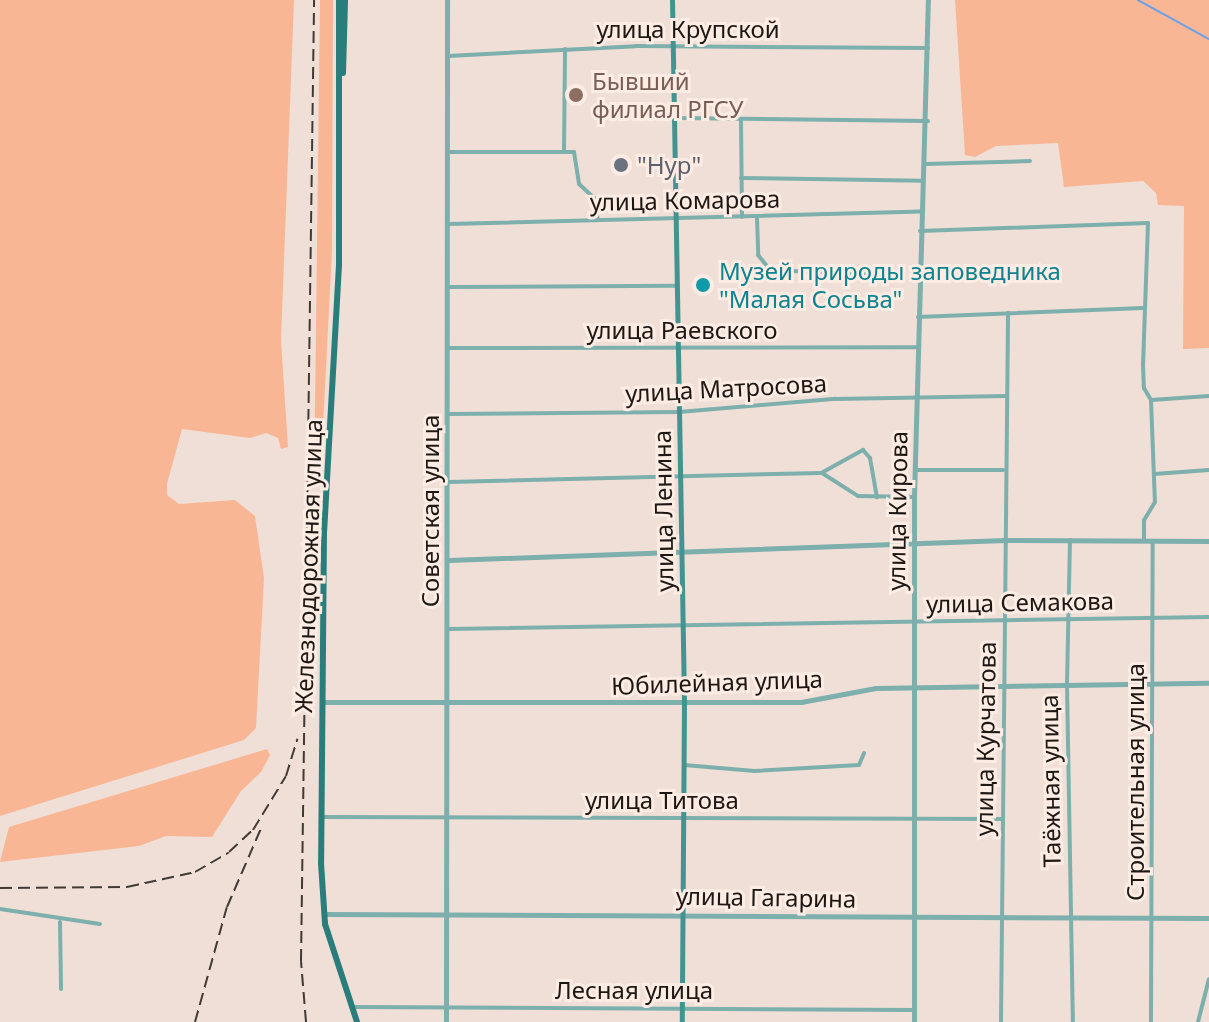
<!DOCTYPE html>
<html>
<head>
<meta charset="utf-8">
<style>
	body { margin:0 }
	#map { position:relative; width:1209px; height:1022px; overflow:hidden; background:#f0dfd7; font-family:"Noto Sans",sans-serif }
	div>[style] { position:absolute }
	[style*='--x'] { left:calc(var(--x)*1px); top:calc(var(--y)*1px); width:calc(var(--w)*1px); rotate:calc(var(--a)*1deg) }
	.green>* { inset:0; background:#f9b695 }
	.stream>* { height:2px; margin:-1px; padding:0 1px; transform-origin:1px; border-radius:1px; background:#6fa1e6 }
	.minor>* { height:4px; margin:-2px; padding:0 2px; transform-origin:2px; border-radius:2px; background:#7dafac }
	.tertiary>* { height:5px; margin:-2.5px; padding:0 2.5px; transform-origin:2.5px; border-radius:2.5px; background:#7dafac }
	.secondary>* { height:5px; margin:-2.5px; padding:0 2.5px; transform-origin:2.5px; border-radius:2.5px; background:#439491 }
	.primary>* { height:6px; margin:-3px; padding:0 3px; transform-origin:3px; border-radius:3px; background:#297d7b }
	.rail>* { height:2px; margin-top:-1px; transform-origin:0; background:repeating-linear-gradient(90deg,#413935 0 12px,transparent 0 18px) }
	.dots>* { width:22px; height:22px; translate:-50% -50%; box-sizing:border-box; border:4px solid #fdece4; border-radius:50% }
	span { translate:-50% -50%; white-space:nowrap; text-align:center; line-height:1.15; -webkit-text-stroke:6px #fdece4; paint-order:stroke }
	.street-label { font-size:24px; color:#1e1815 }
	.education-label { font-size:24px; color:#785e54 }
	.left { translate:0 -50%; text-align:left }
	.worship-label { font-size:24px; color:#5b616d }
	.culture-label { font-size:24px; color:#0d838f }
</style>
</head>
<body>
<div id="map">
	<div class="green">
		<i style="clip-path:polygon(0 0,294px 0,281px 340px,288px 447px,281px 449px,278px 438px,266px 433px,250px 438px,182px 429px,167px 484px,167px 495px,179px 504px,235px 500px,255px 516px,264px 578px,256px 728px,244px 740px,0 816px)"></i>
		<i style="clip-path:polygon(320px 0,333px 0,332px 251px,321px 466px,314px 488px)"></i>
		<i style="clip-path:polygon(955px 0,1209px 0,1209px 348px,1183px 349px,1184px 206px,1158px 205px,1156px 193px,1143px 181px,1064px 187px,1058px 143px,996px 146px,975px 157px,965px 155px)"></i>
		<i style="clip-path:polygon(267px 749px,270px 755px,261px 772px,241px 791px,212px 837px,166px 836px,139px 846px,0 862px,9px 827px)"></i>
	</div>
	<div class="stream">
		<i style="--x:1138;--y:0;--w:81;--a:28.8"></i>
	</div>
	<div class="minor">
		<i style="--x:448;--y:56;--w:188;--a:-3"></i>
		<i style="--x:636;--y:46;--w:292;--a:0.4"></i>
		<i style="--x:674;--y:118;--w:254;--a:0.7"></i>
		<i style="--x:741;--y:120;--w:97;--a:89.4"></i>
		<i style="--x:564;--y:150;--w:101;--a:-89.4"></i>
		<i style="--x:448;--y:152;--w:126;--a:0"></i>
		<i style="--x:574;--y:152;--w:32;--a:81"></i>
		<i style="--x:579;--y:184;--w:21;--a:43"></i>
		<i style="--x:594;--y:198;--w:22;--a:80"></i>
		<i style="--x:925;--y:164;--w:105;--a:-1.6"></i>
		<i style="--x:741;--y:178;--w:182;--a:0.9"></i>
		<i style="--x:757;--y:218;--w:37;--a:88"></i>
		<i style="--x:758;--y:255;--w:19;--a:51"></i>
		<i style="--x:770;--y:270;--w:109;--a:2.6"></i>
		<i style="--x:448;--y:224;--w:473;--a:-1.5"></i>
		<i style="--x:920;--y:231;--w:228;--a:-2"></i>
		<i style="--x:1148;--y:223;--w:141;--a:92"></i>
		<i style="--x:1143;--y:364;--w:24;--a:88"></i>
		<i style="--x:1144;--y:388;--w:14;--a:60"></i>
		<i style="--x:1151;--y:400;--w:102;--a:87.8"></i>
		<i style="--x:1155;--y:502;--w:21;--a:121"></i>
		<i style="--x:1144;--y:520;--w:21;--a:90"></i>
		<i style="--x:448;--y:287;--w:228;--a:-0.3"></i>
		<i style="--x:918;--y:317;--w:225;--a:-2.3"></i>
		<i style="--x:448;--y:348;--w:469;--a:-0.1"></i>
		<i style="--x:1151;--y:400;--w:58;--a:-3.9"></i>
		<i style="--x:448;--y:414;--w:231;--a:-0.5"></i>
		<i style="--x:679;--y:412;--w:157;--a:-4.8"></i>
		<i style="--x:835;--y:399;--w:171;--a:-1"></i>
		<i style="--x:915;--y:470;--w:88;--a:0"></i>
		<i style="--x:823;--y:472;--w:46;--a:-28.8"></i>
		<i style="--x:863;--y:450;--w:11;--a:49"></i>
		<i style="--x:870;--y:458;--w:40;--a:80"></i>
		<i style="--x:1154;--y:474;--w:55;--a:-4.2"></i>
		<i style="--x:449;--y:482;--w:373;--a:-1.4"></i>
		<i style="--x:822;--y:473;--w:43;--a:32.6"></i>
		<i style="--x:858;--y:496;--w:56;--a:1"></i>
		<i style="--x:1070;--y:540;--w:145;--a:91.2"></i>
		<i style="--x:1067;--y:685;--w:337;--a:89"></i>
		<i style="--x:448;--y:629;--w:761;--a:-0.9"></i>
		<i style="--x:684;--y:765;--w:71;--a:4.8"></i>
		<i style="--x:755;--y:771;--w:104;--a:-3.3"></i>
		<i style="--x:859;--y:765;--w:13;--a:-67"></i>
		<i style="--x:321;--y:817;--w:681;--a:0.17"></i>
		<i style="--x:0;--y:909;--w:101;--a:8.5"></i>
		<i style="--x:60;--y:922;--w:67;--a:89.1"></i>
		<i style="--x:354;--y:1007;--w:560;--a:0.31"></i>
		<i style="--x:1001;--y:1022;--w:709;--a:-89.43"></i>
		<i style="--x:1151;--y:1022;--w:480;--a:-89.8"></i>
		<i style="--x:1198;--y:1022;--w:44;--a:-75.7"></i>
	</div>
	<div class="tertiary">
		<i style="--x:449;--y:560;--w:557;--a:-2.06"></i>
		<i style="--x:1006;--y:540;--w:203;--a:0.3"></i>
		<i style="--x:322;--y:702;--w:479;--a:0"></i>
		<i style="--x:801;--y:702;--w:76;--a:-10.6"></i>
		<i style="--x:876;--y:688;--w:333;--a:-0.9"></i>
		<i style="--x:324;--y:914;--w:885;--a:0.26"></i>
		<i style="--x:446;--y:1022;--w:1022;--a:-89.94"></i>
		<i style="--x:914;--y:1022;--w:525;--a:-90"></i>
		<i style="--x:914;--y:497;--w:497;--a:-88.4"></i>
	</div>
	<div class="secondary">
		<i style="--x:672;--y:0;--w:703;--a:89.02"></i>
		<i style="--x:684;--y:703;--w:319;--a:90.4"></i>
	</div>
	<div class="primary">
		<i style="--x:339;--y:0;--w:265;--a:90"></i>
		<i style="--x:339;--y:265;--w:266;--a:93.2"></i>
		<i style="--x:324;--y:531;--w:332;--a:90.5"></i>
		<i style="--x:321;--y:863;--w:61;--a:86.2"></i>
		<i style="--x:325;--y:924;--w:103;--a:71.9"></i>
		<i style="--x:343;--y:73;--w:73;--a:-88.4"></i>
	</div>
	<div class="rail">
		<i style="--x:0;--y:888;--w:127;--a:-0.5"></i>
		<i style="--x:127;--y:887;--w:70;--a:-12.4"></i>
		<i style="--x:195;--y:872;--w:39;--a:-30"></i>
		<i style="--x:229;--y:852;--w:33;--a:-43"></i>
		<i style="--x:253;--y:830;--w:63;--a:-58.6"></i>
		<i style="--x:286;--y:776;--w:39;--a:-73"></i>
		<i style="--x:195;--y:1022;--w:119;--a:-74.5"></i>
		<i style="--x:227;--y:907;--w:88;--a:-66.6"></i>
		<i style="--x:306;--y:1022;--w:61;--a:-94.7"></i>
		<i style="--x:301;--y:961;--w:961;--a:-89.22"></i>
	</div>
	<div class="dots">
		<i style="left:576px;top:95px;background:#8d6e63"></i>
		<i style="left:621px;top:165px;background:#6b7280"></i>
		<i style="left:703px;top:285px;background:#0f9aa8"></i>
	</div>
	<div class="street-label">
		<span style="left:688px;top:29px">улица Крупской</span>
		<span style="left:685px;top:200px;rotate:-1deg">улица Комарова</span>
		<span style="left:682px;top:330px">улица Раевского</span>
		<span style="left:726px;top:388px;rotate:-3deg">улица Матросова</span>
		<span style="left:430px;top:511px;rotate:-90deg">Советская улица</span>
		<span style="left:663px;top:511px;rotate:-91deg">улица Ленина</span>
		<span style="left:897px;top:511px;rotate:-89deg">улица Кирова</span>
		<span style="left:308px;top:566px;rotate:-88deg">Железнодорожная улица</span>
		<span style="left:1020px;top:602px;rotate:-1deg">улица Семакова</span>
		<span style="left:717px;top:682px;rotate:-2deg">Юбилейная улица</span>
		<span style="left:985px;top:739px;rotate:-89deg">улица Курчатова</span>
		<span style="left:1050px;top:781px;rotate:-91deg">Таёжная улица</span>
		<span style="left:1135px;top:782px;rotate:-90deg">Строительная улица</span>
		<span style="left:662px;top:800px">улица Титова</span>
		<span style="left:766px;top:897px;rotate:1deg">улица Гагарина</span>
		<span style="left:634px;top:990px">Лесная улица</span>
	</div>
	<div class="education-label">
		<span class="left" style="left:592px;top:95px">Бывший<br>филиал РГСУ</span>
	</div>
	<div class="worship-label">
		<span class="left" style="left:637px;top:165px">"Нур"</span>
	</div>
	<div class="culture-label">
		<span class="left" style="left:719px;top:285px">Музей природы заповедника<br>"Малая Сосьва"</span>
	</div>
</div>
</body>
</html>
